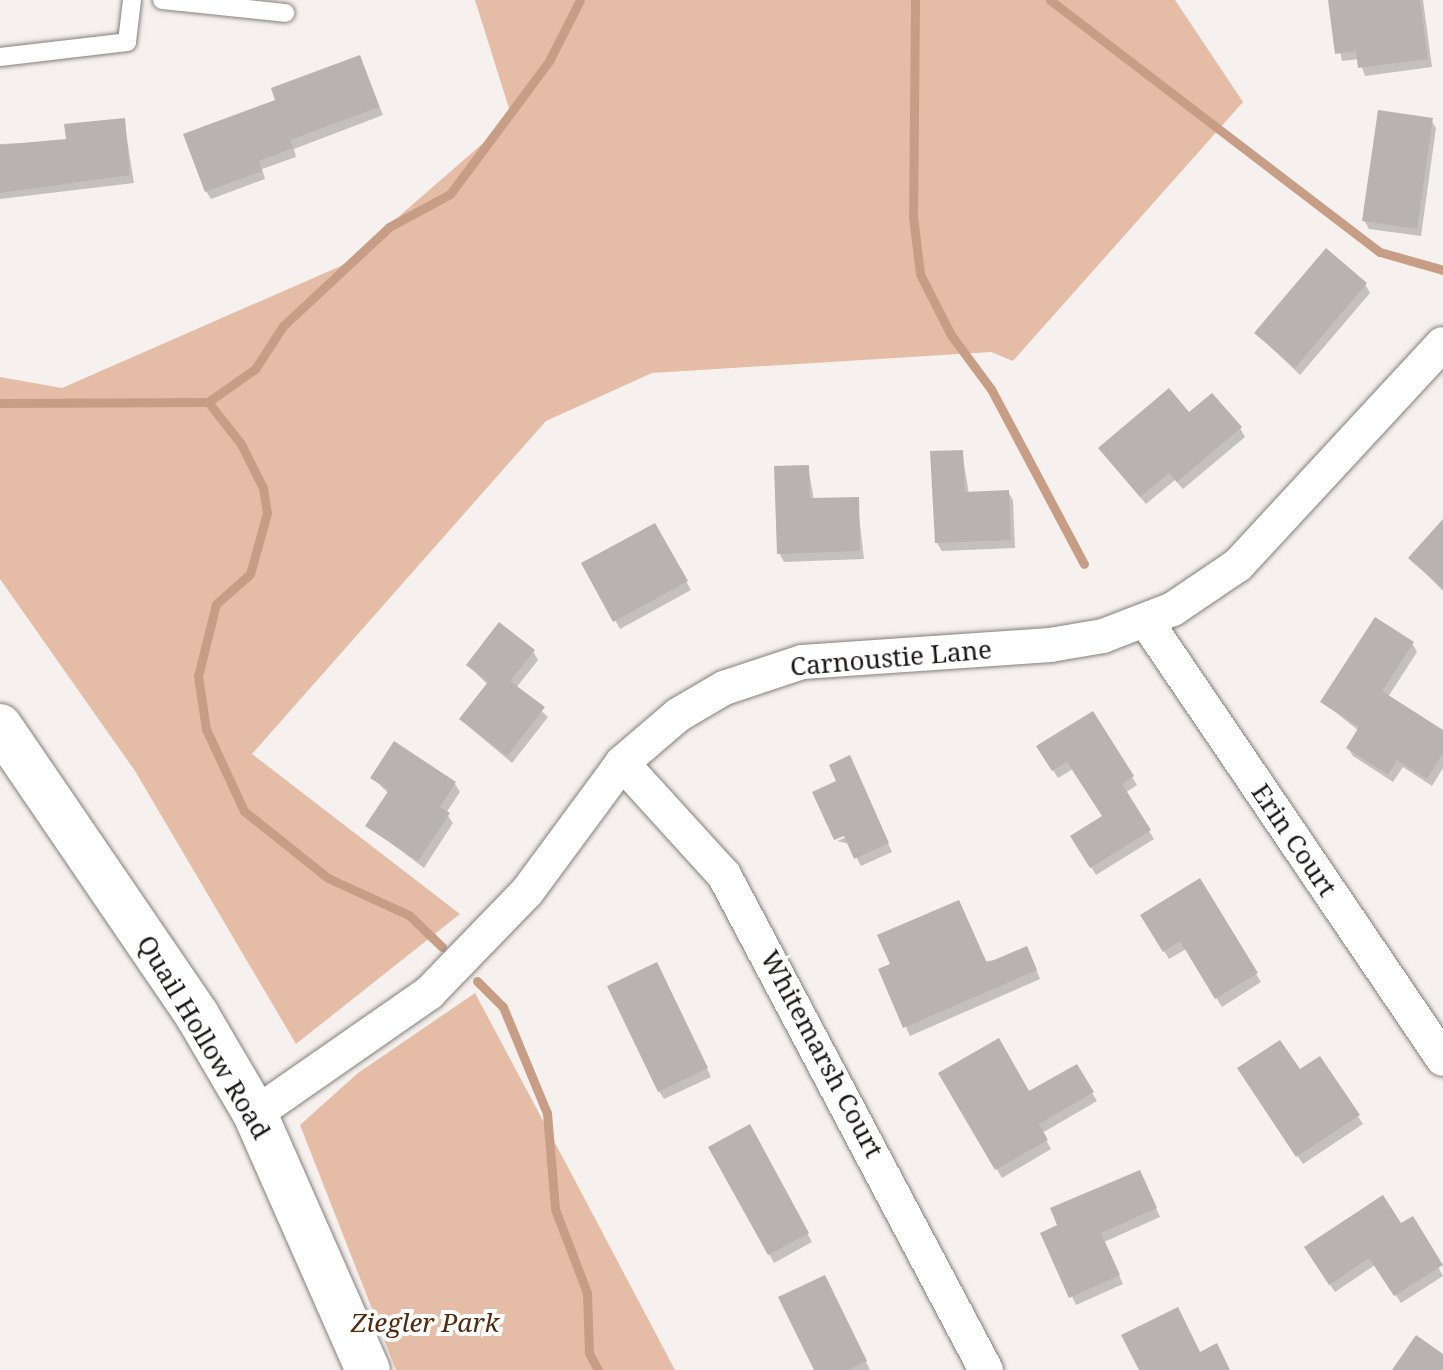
<!DOCTYPE html>
<html>
<head>
<meta charset="utf-8">
<style>
	body { margin:0 }
	#map { position:relative; width:1443px; height:1370px; overflow:hidden; background:#f6f1ee; font-family:"Noto Serif",serif }
	div>[style] { position:absolute }
	[style*='--x'] { left:calc(var(--x)*1px); top:calc(var(--y)*1px); width:calc(var(--w)*1px); rotate:calc(var(--a)*1deg) }
	.green>* { inset:0; background:#e5bda6 }
	.shadow>* { inset:0; background:#0003 }
	.stream>* { height:9px; margin:-4.5px; padding:0 4.5px; transform-origin:4.5px; border-radius:4.5px; background:#c79d85 }
	.building>* { inset:0; background:#b8b3b0 }
	.roads { filter:drop-shadow(0 0 2px #847f7c) drop-shadow(0 0 2px #847f7c) }
	.lane>* { height:18px; margin:-9px; padding:0 9px; transform-origin:9px; border-radius:9px; background:#fff }
	.street>* { height:34px; margin:-17px; padding:0 17px; transform-origin:17px; border-radius:17px; background:#fff }
	.secondary>* { height:44px; margin:-22px; padding:0 22px; transform-origin:22px; border-radius:22px; background:#fff }
	span { translate:-50% -50%; white-space:nowrap; text-align:center; line-height:1.15; -webkit-text-stroke:8px #fff; paint-order:stroke }
	.street-label { font-size:26px; color:#191716 }
	.park-label { font-size:26px; color:#532a0e; font-style:italic }
</style>
</head>
<body>
<div id="map">
	<div class="green">
		<i style="clip-path:polygon(475px 0,1175px 0,1243px 102px,1013px 361px,991px 352px,652px 373px,546px 421px,252px 754px,460px 914px,296px 1044px,135px 771px,0 579px,0 377px,62px 388px,343px 265px,512px 118px)"></i>
		<i style="clip-path:polygon(475px 993px,571px 1173px,675px 1370px,396px 1370px,300px 1125px,358px 1073px)"></i>
	</div>
	<div class="shadow">
		<i style="clip-path:polygon(1330px 0,1423px 0,1432px 67px,1365px 76px,1359px 59px,1342px 61px)"></i>
		<i style="clip-path:polygon(364px 66px,383px 115px,294px 149px,296px 157px,262px 169px,265px 179px,211px 199px,206px 191px)"></i>
		<i style="clip-path:polygon(124px 120px,134px 183px,0 199px,0 144px,68px 141px)"></i>
		<i style="clip-path:polygon(1431px 120px,1436px 128px,1421px 236px,1369px 229px,1364px 220px)"></i>
		<i style="clip-path:polygon(1365px 284px,1370px 293px,1300px 375px,1256px 333px)"></i>
		<i style="clip-path:polygon(1189px 415px,1240px 428px,1245px 437px,1183px 489px,1175px 480px,1146px 504px,1106px 456px)"></i>
		<i style="clip-path:polygon(962px 452px,969px 494px,1008px 492px,1013px 500px,1015px 548px,942px 551px,937px 543px)"></i>
		<i style="clip-path:polygon(808px 467px,814px 500px,857px 499px,864px 559px,784px 562px,779px 553px)"></i>
		<i style="clip-path:polygon(1443px 522px,1443px 591px,1411px 558px)"></i>
		<i style="clip-path:polygon(655px 525px,691px 590px,620px 629px,584px 564px)"></i>
		<i style="clip-path:polygon(1412px 643px,1417px 652px,1388px 697px,1443px 732px,1443px 768px,1432px 786px,1403px 767px,1393px 782px,1353px 756px,1348px 748px,1359px 731px,1323px 702px)"></i>
		<i style="clip-path:polygon(533px 651px,538px 660px,516px 688px,548px 717px,512px 763px,461px 720px,488px 685px,468px 665px)"></i>
		<i style="clip-path:polygon(1092px 714px,1137px 785px,1125px 793px,1154px 839px,1096px 875px,1073px 837px,1104px 817px,1073px 769px,1058px 778px,1039px 747px)"></i>
		<i style="clip-path:polygon(853px 766px,892px 852px,861px 866px,849px 844px,837px 841px,854px 834px,839px 782px)"></i>
		<i style="clip-path:polygon(373px 778px,455px 784px,460px 792px,446px 813px,453px 823px,424px 868px,368px 826px,389px 794px)"></i>
		<i style="clip-path:polygon(1199px 881px,1261px 982px,1222px 1007px,1186px 949px,1169px 959px,1143px 916px)"></i>
		<i style="clip-path:polygon(1031px 957px,1040px 979px,910px 1036px,881px 970px)"></i>
		<i style="clip-path:polygon(661px 973px,711px 1077px,664px 1099px,659px 1091px)"></i>
		<i style="clip-path:polygon(1319px 1058px,1363px 1124px,1303px 1164px,1244px 1077px,1299px 1072px)"></i>
		<i style="clip-path:polygon(1076px 1066px,1097px 1101px,1042px 1133px,1051px 1149px,1002px 1178px,941px 1074px,1029px 1094px)"></i>
		<i style="clip-path:polygon(750px 1127px,812px 1242px,774px 1263px,711px 1147px)"></i>
		<i style="clip-path:polygon(1144px 1180px,1160px 1217px,1104px 1242px,1123px 1284px,1076px 1305px,1043px 1234px)"></i>
		<i style="clip-path:polygon(1412px 1219px,1443px 1276px,1401px 1303px,1375px 1265px,1335px 1292px,1311px 1256px)"></i>
		<i style="clip-path:polygon(829px 1285px,870px 1370px,816px 1370px)"></i>
	</div>
	<div class="stream">
		<i style="--x:915;--y:0;--w:216;--a:90.5"></i>
		<i style="--x:913;--y:216;--w:58;--a:83.1"></i>
		<i style="--x:920;--y:274;--w:68;--a:63.1"></i>
		<i style="--x:951;--y:335;--w:67;--a:53.5"></i>
		<i style="--x:991;--y:389;--w:198;--a:62"></i>
		<i style="--x:1050;--y:0;--w:415;--a:37.4"></i>
		<i style="--x:1380;--y:252;--w:66;--a:15.9"></i>
		<i style="--x:208;--y:402;--w:53;--a:51.8"></i>
		<i style="--x:241;--y:444;--w:49;--a:63.4"></i>
		<i style="--x:263;--y:488;--w:25;--a:81"></i>
		<i style="--x:267;--y:513;--w:63;--a:105.6"></i>
		<i style="--x:250;--y:574;--w:45;--a:138.6"></i>
		<i style="--x:216;--y:604;--w:74;--a:104"></i>
		<i style="--x:198;--y:676;--w:54;--a:81.4"></i>
		<i style="--x:206;--y:729;--w:90;--a:65.1"></i>
		<i style="--x:244;--y:811;--w:107;--a:38.6"></i>
		<i style="--x:328;--y:878;--w:89;--a:24.6"></i>
		<i style="--x:409;--y:915;--w:46;--a:44.1"></i>
		<i style="--x:0;--y:403;--w:208;--a:-0.3"></i>
		<i style="--x:208;--y:402;--w:57;--a:-35.1"></i>
		<i style="--x:255;--y:369;--w:51;--a:-56.9"></i>
		<i style="--x:283;--y:326;--w:145;--a:-43"></i>
		<i style="--x:389;--y:227;--w:69;--a:-28.4"></i>
		<i style="--x:450;--y:194;--w:166;--a:-53.3"></i>
		<i style="--x:549;--y:61;--w:68;--a:-63.1"></i>
		<i style="--x:477;--y:981;--w:37;--a:45"></i>
		<i style="--x:503;--y:1007;--w:115;--a:67.5"></i>
		<i style="--x:547;--y:1113;--w:96;--a:85.2"></i>
		<i style="--x:555;--y:1209;--w:90;--a:69.1"></i>
		<i style="--x:587;--y:1293;--w:60;--a:88.1"></i>
		<i style="--x:589;--y:1353;--w:19;--a:62"></i>
	</div>
	<div class="building">
		<i style="clip-path:polygon(1328px 0,1420px 0,1428px 59px,1358px 68px,1356px 51px,1335px 54px)"></i>
		<i style="clip-path:polygon(360px 55px,379px 107px,290px 140px,293px 148px,259px 161px,262px 171px,205px 192px,183px 134px,275px 100px,271px 88px)"></i>
		<i style="clip-path:polygon(1378px 110px,1433px 118px,1417px 229px,1362px 221px)"></i>
		<i style="clip-path:polygon(125px 118px,130px 175px,0 193px,0 145px,66px 139px,64px 124px)"></i>
		<i style="clip-path:polygon(1326px 248px,1367px 283px,1295px 368px,1254px 333px)"></i>
		<i style="clip-path:polygon(1169px 388px,1189px 412px,1212px 393px,1242px 427px,1177px 482px,1169px 473px,1140px 497px,1098px 448px)"></i>
		<i style="clip-path:polygon(963px 450px,965px 492px,1009px 490px,1011px 540px,935px 543px,930px 451px)"></i>
		<i style="clip-path:polygon(809px 465px,810px 498px,859px 497px,860px 551px,777px 554px,774px 466px)"></i>
		<i style="clip-path:polygon(1443px 519px,1443px 589px,1408px 558px)"></i>
		<i style="clip-path:polygon(655px 523px,688px 581px,613px 622px,581px 563px)"></i>
		<i style="clip-path:polygon(1375px 617px,1414px 642px,1382px 691px,1443px 730px,1443px 753px,1427px 779px,1397px 760px,1388px 775px,1346px 748px,1359px 727px,1320px 702px)"></i>
		<i style="clip-path:polygon(499px 622px,535px 650px,510px 681px,545px 707px,507px 756px,459px 719px,488px 682px,466px 665px)"></i>
		<i style="clip-path:polygon(1093px 711px,1134px 776px,1122px 784px,1151px 830px,1090px 868px,1070px 836px,1102px 816px,1067px 762px,1052px 771px,1036px 746px)"></i>
		<i style="clip-path:polygon(394px 741px,456px 782px,440px 807px,450px 813px,418px 861px,365px 826px,389px 790px,370px 778px)"></i>
		<i style="clip-path:polygon(850px 755px,889px 843px,854px 859px,844px 836px,834px 840px,812px 792px,836px 781px,829px 765px)"></i>
		<i style="clip-path:polygon(1200px 878px,1258px 973px,1215px 999px,1180px 941px,1163px 952px,1140px 915px)"></i>
		<i style="clip-path:polygon(959px 900px,987px 963px,1027px 946px,1037px 970px,903px 1028px,878px 969px,890px 964px,877px 935px)"></i>
		<i style="clip-path:polygon(657px 962px,708px 1068px,658px 1092px,607px 986px)"></i>
		<i style="clip-path:polygon(999px 1038px,1029px 1091px,1077px 1064px,1094px 1092px,1039px 1124px,1048px 1140px,995px 1170px,938px 1073px)"></i>
		<i style="clip-path:polygon(1280px 1040px,1300px 1069px,1320px 1056px,1360px 1115px,1296px 1157px,1237px 1068px)"></i>
		<i style="clip-path:polygon(750px 1124px,809px 1233px,768px 1255px,708px 1147px)"></i>
		<i style="clip-path:polygon(1140px 1170px,1157px 1208px,1101px 1233px,1120px 1275px,1069px 1298px,1040px 1233px,1057px 1225px,1050px 1208px)"></i>
		<i style="clip-path:polygon(1383px 1195px,1401px 1223px,1413px 1216px,1443px 1265px,1394px 1296px,1369px 1258px,1329px 1285px,1304px 1247px)"></i>
		<i style="clip-path:polygon(825px 1275px,867px 1361px,848px 1370px,814px 1370px,778px 1297px)"></i>
		<i style="clip-path:polygon(1178px 1307px,1200px 1352px,1217px 1343px,1230px 1370px,1139px 1370px,1121px 1335px)"></i>
		<i style="clip-path:polygon(1416px 1335px,1443px 1354px,1443px 1370px,1392px 1370px)"></i>
	</div>
	<div class="roads">
		<div class="lane">
			<i style="--x:162;--y:0;--w:124;--a:6"></i>
			<i style="--x:0;--y:57;--w:128;--a:-6.7"></i>
			<i style="--x:127;--y:42;--w:42;--a:-83.2"></i>
		</div>
		<div class="street">
			<i style="--x:1146;--y:621;--w:529;--a:55.86"></i>
			<i style="--x:622;--y:763;--w:151;--a:47.7"></i>
			<i style="--x:724;--y:875;--w:560;--a:62.11"></i>
			<i style="--x:255;--y:1114;--w:212;--a:-34.8"></i>
			<i style="--x:429;--y:993;--w:141;--a:-45.9"></i>
			<i style="--x:527;--y:892;--w:160;--a:-53.6"></i>
			<i style="--x:622;--y:763;--w:74;--a:-40.6"></i>
			<i style="--x:678;--y:715;--w:53;--a:-30.4"></i>
			<i style="--x:724;--y:688;--w:82;--a:-18.4"></i>
			<i style="--x:802;--y:662;--w:249;--a:-3.9"></i>
			<i style="--x:1050;--y:645;--w:54;--a:-9.6"></i>
			<i style="--x:1103;--y:636;--w:75;--a:-21.1"></i>
			<i style="--x:1173;--y:609;--w:78;--a:-34.1"></i>
			<i style="--x:1238;--y:565;--w:301;--a:-47.2"></i>
		</div>
		<div class="secondary">
			<i style="--x:0;--y:726;--w:350;--a:55.7"></i>
			<i style="--x:197;--y:1015;--w:115;--a:59.6"></i>
			<i style="--x:255;--y:1114;--w:280;--a:66.2"></i>
		</div>
	</div>
	<div class="street-label">
		<span style="left:891px;top:658px;rotate:-5deg">Carnoustie Lane</span>
		<span style="left:1294px;top:840px;rotate:56deg">Erin Court</span>
		<span style="left:204px;top:1037px;rotate:59deg">Quail Hollow Road</span>
		<span style="left:822px;top:1054px;rotate:62deg">Whitemarsh Court</span>
	</div>
	<div class="park-label">
		<span style="left:425px;top:1323px">Ziegler Park</span>
	</div>
</div>
</body>
</html>
